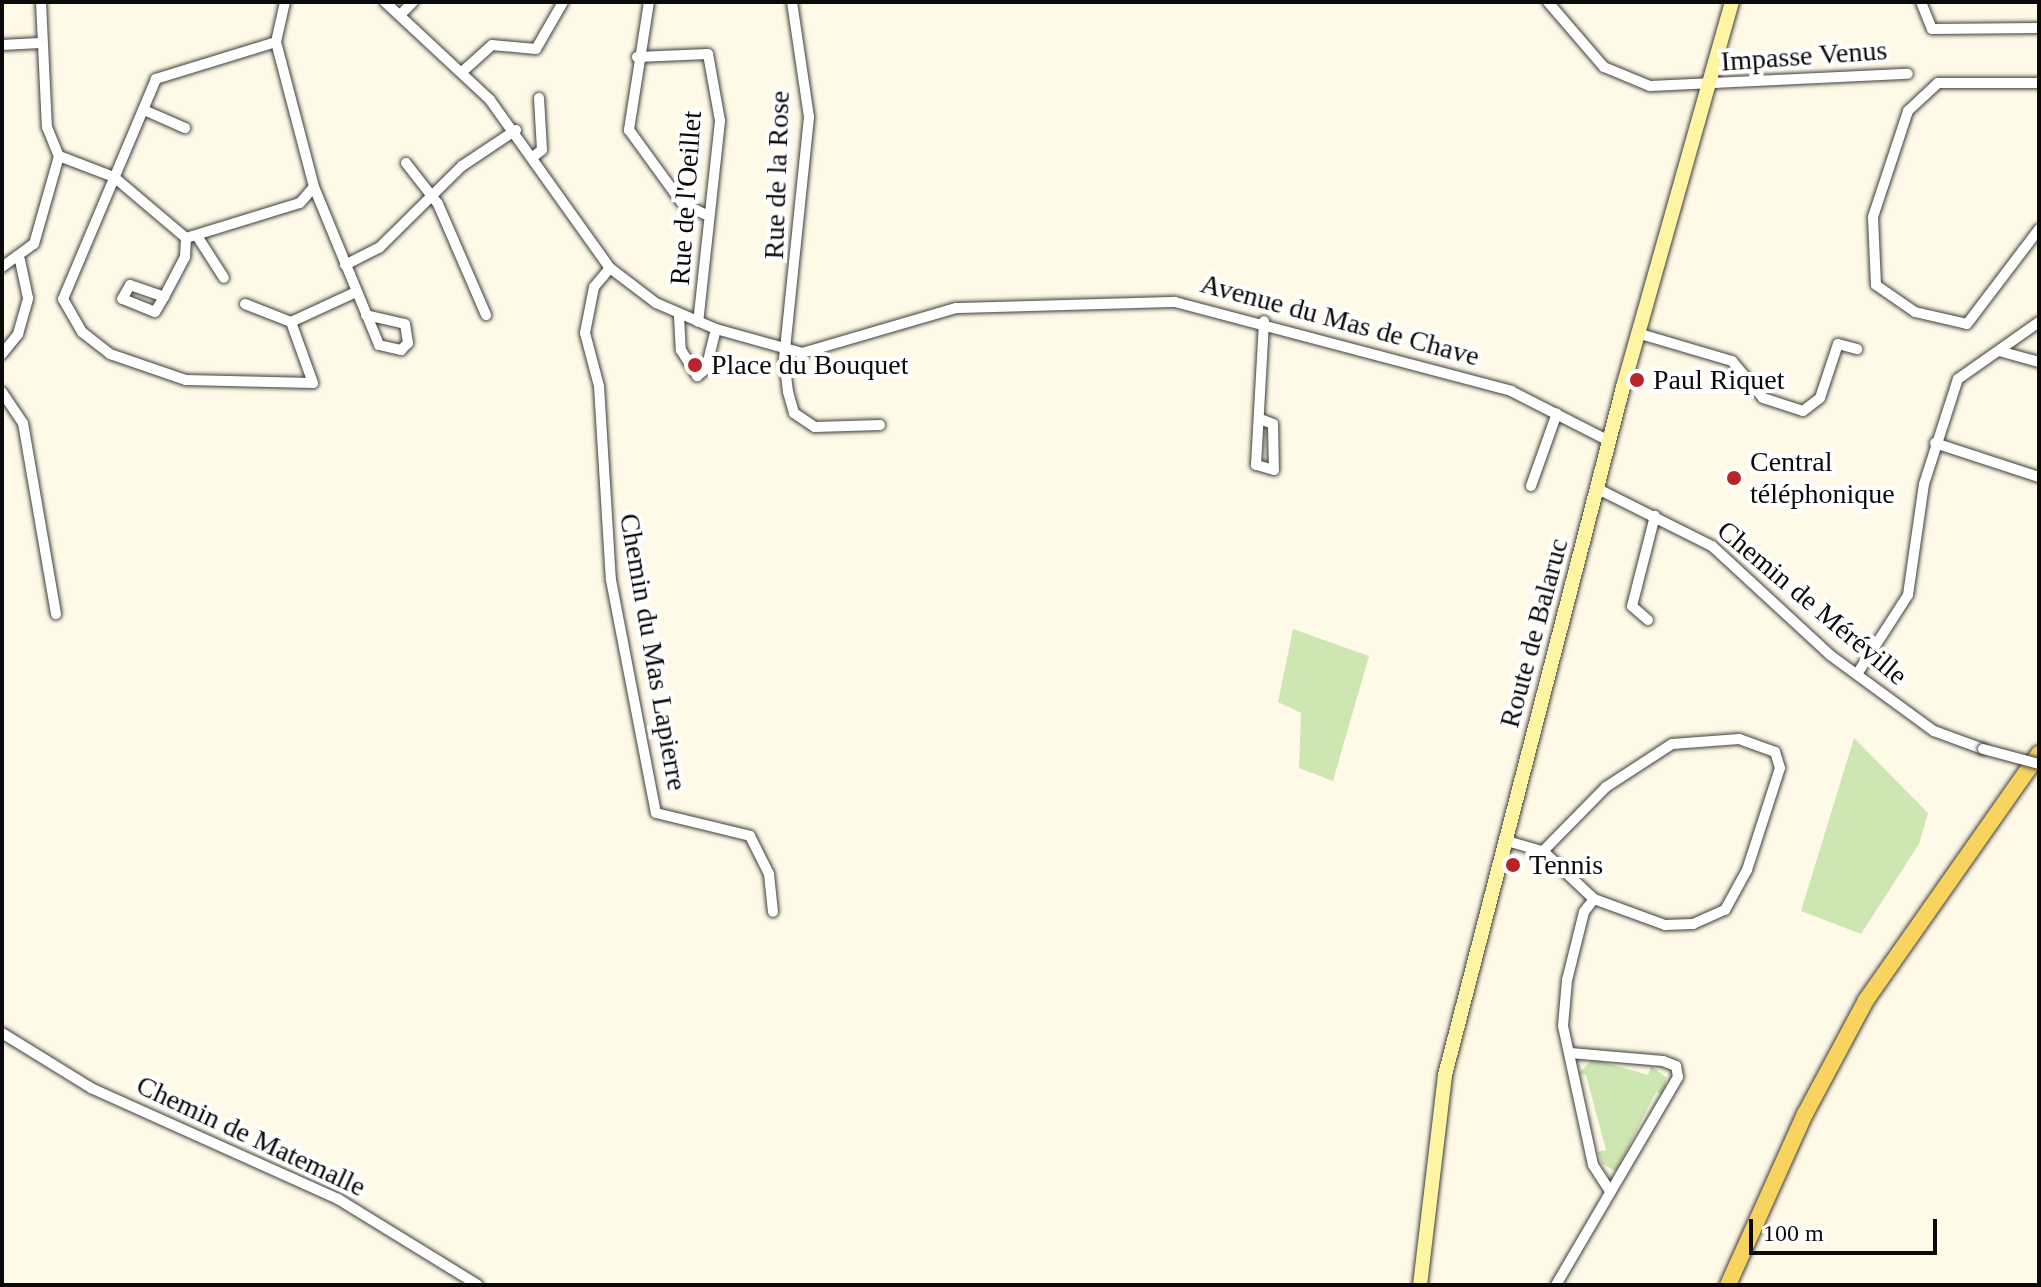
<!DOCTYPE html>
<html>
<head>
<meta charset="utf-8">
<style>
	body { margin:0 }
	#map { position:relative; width:2041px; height:1287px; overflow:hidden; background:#fffae7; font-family:"Times New Roman",serif }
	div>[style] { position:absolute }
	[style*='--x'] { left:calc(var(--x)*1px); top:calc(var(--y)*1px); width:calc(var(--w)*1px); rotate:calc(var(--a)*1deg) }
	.green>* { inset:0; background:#cee7b2 }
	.roads { filter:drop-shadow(0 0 2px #3d3d3d) drop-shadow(0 0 2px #3d3d3d) }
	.street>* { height:10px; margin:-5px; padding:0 5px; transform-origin:5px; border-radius:5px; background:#fff }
	.secondary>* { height:14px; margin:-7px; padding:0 7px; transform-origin:7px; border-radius:7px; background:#fef5a2 }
	.primary>* { height:16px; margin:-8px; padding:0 8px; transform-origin:8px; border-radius:8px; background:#f8d35e }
	.bridges { filter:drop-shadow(0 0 2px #3d3d3d) drop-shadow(0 0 2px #3d3d3d) }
	.street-bridge>* { height:10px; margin:-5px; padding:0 5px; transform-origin:5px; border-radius:5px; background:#fff }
	.dots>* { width:22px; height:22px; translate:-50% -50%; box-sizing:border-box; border:4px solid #fff; border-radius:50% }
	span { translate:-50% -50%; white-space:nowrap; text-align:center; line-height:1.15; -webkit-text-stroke:8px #fff; paint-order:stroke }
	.street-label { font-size:28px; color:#0a0a0a }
	.poi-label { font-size:28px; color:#0a0a0a }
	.left { translate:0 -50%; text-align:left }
	.frame { position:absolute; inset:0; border:4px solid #0a0a0a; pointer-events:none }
	.scale { position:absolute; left:1749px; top:1219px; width:188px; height:36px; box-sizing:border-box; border:4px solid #0a0a0a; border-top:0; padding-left:10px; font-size:24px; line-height:28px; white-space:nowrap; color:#0a0a0a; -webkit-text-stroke:6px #fff; paint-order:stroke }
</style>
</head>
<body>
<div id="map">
	<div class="green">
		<i style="clip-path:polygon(1293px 629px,1369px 656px,1333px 781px,1299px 768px,1301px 713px,1278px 702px)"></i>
		<i style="clip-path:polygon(1854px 738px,1928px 813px,1919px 844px,1861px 934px,1801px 911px)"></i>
		<i style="clip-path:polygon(1593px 1059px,1648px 1075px,1651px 1066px,1666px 1077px,1664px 1096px,1656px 1092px,1616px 1171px,1602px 1164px,1598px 1152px,1606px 1150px,1586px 1075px,1578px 1074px)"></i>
	</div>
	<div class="roads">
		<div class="street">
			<i style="--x:41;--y:2;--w:125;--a:87.3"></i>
			<i style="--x:47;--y:127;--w:31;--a:68"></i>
			<i style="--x:59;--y:156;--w:59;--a:20.9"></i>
			<i style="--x:114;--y:177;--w:94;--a:40.3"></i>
			<i style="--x:186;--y:238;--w:119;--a:-17.1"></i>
			<i style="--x:300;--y:203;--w:21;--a:-49"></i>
			<i style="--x:285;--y:2;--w:41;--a:102.7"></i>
			<i style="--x:276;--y:42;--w:150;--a:75.3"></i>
			<i style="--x:314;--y:187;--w:171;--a:67.6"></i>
			<i style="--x:379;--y:345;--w:23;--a:13"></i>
			<i style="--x:401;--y:350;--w:10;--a:-45"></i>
			<i style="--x:408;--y:343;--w:19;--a:-99"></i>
			<i style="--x:405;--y:324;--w:40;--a:-167"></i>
			<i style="--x:385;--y:2;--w:144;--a:43"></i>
			<i style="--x:490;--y:100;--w:206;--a:54.5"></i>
			<i style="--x:610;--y:268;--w:58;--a:37.3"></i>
			<i style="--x:656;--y:303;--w:65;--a:23.4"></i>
			<i style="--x:716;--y:329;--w:89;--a:15.6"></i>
			<i style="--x:802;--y:353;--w:160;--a:-16.3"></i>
			<i style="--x:956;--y:308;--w:219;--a:-1.6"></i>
			<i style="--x:1175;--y:302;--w:348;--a:14.8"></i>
			<i style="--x:1511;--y:391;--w:110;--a:27"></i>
			<i style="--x:649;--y:2;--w:130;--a:98.9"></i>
			<i style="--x:629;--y:130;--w:90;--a:54"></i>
			<i style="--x:682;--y:203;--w:25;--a:26"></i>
			<i style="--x:792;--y:2;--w:116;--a:81.6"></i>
			<i style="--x:809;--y:117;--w:243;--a:95.9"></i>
			<i style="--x:784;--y:359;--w:33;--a:83"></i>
			<i style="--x:788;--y:392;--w:22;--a:74"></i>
			<i style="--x:794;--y:413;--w:25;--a:34"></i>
			<i style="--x:815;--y:427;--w:65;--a:-1.8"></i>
			<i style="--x:1548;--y:2;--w:86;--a:49.3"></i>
			<i style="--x:1604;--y:67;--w:50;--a:22.4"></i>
			<i style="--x:1650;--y:86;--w:258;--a:-2.7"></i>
			<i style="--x:1921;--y:2;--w:29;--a:68"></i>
			<i style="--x:1932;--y:29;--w:107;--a:-0.5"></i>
			<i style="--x:401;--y:14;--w:17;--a:-45"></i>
			<i style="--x:276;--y:42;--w:126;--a:162.9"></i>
			<i style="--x:156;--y:79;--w:239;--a:112.9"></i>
			<i style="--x:63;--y:299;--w:38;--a:60"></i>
			<i style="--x:82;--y:332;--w:36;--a:38"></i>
			<i style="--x:110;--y:354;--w:80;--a:18.9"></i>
			<i style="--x:186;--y:380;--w:127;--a:1.4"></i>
			<i style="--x:313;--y:383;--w:65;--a:-109.8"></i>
			<i style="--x:2;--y:45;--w:38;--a:-3"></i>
			<i style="--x:637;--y:57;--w:71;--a:-2.4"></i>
			<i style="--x:708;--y:54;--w:68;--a:79.8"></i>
			<i style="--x:720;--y:121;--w:202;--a:96.2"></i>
			<i style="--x:462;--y:72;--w:40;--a:-42"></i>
			<i style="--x:492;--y:45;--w:44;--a:5.2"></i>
			<i style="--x:536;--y:49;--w:54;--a:-60.1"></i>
			<i style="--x:2039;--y:83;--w:101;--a:180"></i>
			<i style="--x:1938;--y:83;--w:41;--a:137"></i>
			<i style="--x:1908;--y:111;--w:112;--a:108.3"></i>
			<i style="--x:1873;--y:217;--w:68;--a:87.5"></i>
			<i style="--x:1876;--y:285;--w:47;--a:34.7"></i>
			<i style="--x:1915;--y:312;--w:53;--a:13"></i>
			<i style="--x:1967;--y:324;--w:119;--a:-52.8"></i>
			<i style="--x:144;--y:110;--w:45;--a:23.7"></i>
			<i style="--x:534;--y:156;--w:10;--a:-37"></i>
			<i style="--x:542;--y:150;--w:52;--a:-93.3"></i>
			<i style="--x:406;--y:163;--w:52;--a:52"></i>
			<i style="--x:438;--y:204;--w:121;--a:66.6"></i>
			<i style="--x:199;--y:239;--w:46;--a:57.3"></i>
			<i style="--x:345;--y:265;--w:38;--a:-27"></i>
			<i style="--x:379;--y:248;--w:117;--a:-44.7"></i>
			<i style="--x:462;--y:166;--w:65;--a:-33.7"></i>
			<i style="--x:2;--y:267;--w:39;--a:-36"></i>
			<i style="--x:34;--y:244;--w:91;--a:-74.1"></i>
			<i style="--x:610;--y:268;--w:25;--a:130"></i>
			<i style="--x:594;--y:287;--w:47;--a:101.1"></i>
			<i style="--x:585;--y:333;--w:55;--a:75.2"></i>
			<i style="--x:599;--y:386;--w:194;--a:86.5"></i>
			<i style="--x:611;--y:580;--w:237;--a:79.1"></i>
			<i style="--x:656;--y:813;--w:97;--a:13.7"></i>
			<i style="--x:750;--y:836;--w:42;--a:63.4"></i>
			<i style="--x:769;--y:874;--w:38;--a:84"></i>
			<i style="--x:164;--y:297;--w:17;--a:121"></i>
			<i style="--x:155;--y:312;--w:35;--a:-158"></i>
			<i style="--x:122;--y:299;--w:16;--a:-60"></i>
			<i style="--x:130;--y:285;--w:36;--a:19"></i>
			<i style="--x:164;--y:297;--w:45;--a:-62.3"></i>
			<i style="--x:185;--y:257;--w:19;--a:-87"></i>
			<i style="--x:245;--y:304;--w:49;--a:21.4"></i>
			<i style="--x:291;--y:322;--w:69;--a:-24.7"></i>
			<i style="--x:679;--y:316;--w:34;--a:87"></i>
			<i style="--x:681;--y:350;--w:31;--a:58"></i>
			<i style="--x:697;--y:376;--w:11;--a:-38"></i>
			<i style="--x:706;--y:369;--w:41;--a:-76"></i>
			<i style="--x:1637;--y:333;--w:99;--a:16.4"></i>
			<i style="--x:1732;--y:361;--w:48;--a:50"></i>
			<i style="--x:1763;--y:398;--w:42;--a:18"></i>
			<i style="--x:1803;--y:411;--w:21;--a:-37"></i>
			<i style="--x:1820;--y:398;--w:57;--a:-71.6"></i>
			<i style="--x:1838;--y:344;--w:20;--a:15"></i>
			<i style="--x:1999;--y:351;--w:41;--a:15.4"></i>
			<i style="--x:2;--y:354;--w:26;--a:-51"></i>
			<i style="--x:18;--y:334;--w:37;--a:-74"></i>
			<i style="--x:28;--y:298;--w:39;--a:-102"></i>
			<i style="--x:2;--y:392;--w:37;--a:56"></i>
			<i style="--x:23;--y:423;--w:194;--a:80.2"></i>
			<i style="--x:1260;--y:419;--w:14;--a:21"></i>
			<i style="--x:1273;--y:424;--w:46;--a:88.8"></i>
			<i style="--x:1274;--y:470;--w:19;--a:-164"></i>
			<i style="--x:1256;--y:465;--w:144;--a:-86.8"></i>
			<i style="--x:1935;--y:443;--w:109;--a:18.1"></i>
			<i style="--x:1531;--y:486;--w:77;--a:-70.4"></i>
			<i style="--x:1600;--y:490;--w:125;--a:26.6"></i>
			<i style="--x:1712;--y:546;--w:161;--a:42.7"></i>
			<i style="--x:1830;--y:655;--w:129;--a:36.2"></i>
			<i style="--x:1934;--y:731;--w:52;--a:20.2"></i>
			<i style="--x:1648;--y:620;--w:21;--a:-139"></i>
			<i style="--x:1632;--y:606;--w:93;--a:-75.7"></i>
			<i style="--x:1859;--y:671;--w:90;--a:-57.2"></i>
			<i style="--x:1908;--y:595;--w:112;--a:-81.8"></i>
			<i style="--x:1924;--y:484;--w:110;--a:-72.1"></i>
			<i style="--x:1958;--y:379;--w:99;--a:-35.1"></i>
			<i style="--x:1507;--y:841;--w:37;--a:16"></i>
			<i style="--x:1543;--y:851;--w:70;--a:43.3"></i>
			<i style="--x:1594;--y:899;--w:76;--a:20.1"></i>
			<i style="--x:1665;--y:925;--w:28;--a:-2"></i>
			<i style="--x:1693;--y:924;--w:35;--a:-24"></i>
			<i style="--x:1725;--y:910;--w:46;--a:-61.2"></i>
			<i style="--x:1747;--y:870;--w:107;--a:-72.1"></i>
			<i style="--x:1780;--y:768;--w:17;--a:-107"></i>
			<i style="--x:1775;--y:752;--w:38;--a:-160"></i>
			<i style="--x:1739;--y:739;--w:67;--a:175.7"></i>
			<i style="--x:1672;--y:744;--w:79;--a:146.9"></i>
			<i style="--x:1606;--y:787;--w:90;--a:134.5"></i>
			<i style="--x:1594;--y:899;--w:16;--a:128"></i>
			<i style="--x:1584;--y:912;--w:70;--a:104"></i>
			<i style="--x:1567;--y:980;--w:46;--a:95"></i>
			<i style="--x:1563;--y:1026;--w:142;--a:77.8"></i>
			<i style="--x:1593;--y:1165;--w:31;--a:57"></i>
			<i style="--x:2;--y:1033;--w:105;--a:31.7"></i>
			<i style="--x:91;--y:1088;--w:271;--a:24.2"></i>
			<i style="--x:338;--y:1199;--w:164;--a:31.6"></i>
			<i style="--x:1556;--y:1285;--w:241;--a:-59.6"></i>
			<i style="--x:1678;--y:1077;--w:11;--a:-100"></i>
			<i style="--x:1676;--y:1066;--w:14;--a:-159"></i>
			<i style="--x:1663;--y:1061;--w:93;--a:-175.1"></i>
		</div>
		<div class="secondary">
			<i style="--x:1420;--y:1285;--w:211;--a:-83.2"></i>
			<i style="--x:1445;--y:1075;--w:711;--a:-75.49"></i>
			<i style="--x:1623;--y:387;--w:400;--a:-74.2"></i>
		</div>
		<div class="primary">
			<i style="--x:1728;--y:1285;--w:188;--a:-65.8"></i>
			<i style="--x:1805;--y:1114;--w:129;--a:-61.8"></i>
			<i style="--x:1866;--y:1000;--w:301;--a:-54.9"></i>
		</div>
	</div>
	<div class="bridges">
		<div class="street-bridge">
			<i style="--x:1983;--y:749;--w:58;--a:15"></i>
		</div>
	</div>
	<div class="dots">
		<i style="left:695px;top:365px;background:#b7252b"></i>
		<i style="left:1637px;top:380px;background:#b7252b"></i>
		<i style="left:1734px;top:478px;background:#b7252b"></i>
		<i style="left:1513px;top:865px;background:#b7252b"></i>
	</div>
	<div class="street-label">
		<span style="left:1804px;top:56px;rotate:-4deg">Impasse Venus</span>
		<span style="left:777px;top:175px;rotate:-88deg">Rue de la Rose</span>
		<span style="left:686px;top:198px;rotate:-86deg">Rue de l'Oeillet</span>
		<span style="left:1340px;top:320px;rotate:15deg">Avenue du Mas de Chave</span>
		<span style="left:1812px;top:603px;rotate:40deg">Chemin de Méréville</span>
		<span style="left:1534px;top:633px;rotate:-75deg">Route de Balaruc</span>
		<span style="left:653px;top:652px;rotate:80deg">Chemin du Mas Lapierre</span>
		<span style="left:251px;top:1136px;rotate:25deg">Chemin de Matemalle</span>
	</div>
	<div class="poi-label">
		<span class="left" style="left:711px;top:365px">Place du Bouquet</span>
		<span class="left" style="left:1653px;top:380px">Paul Riquet</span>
		<span class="left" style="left:1750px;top:478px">Central<br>téléphonique</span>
		<span class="left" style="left:1529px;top:865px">Tennis</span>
	</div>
	<div class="frame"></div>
	<div class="scale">100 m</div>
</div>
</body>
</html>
